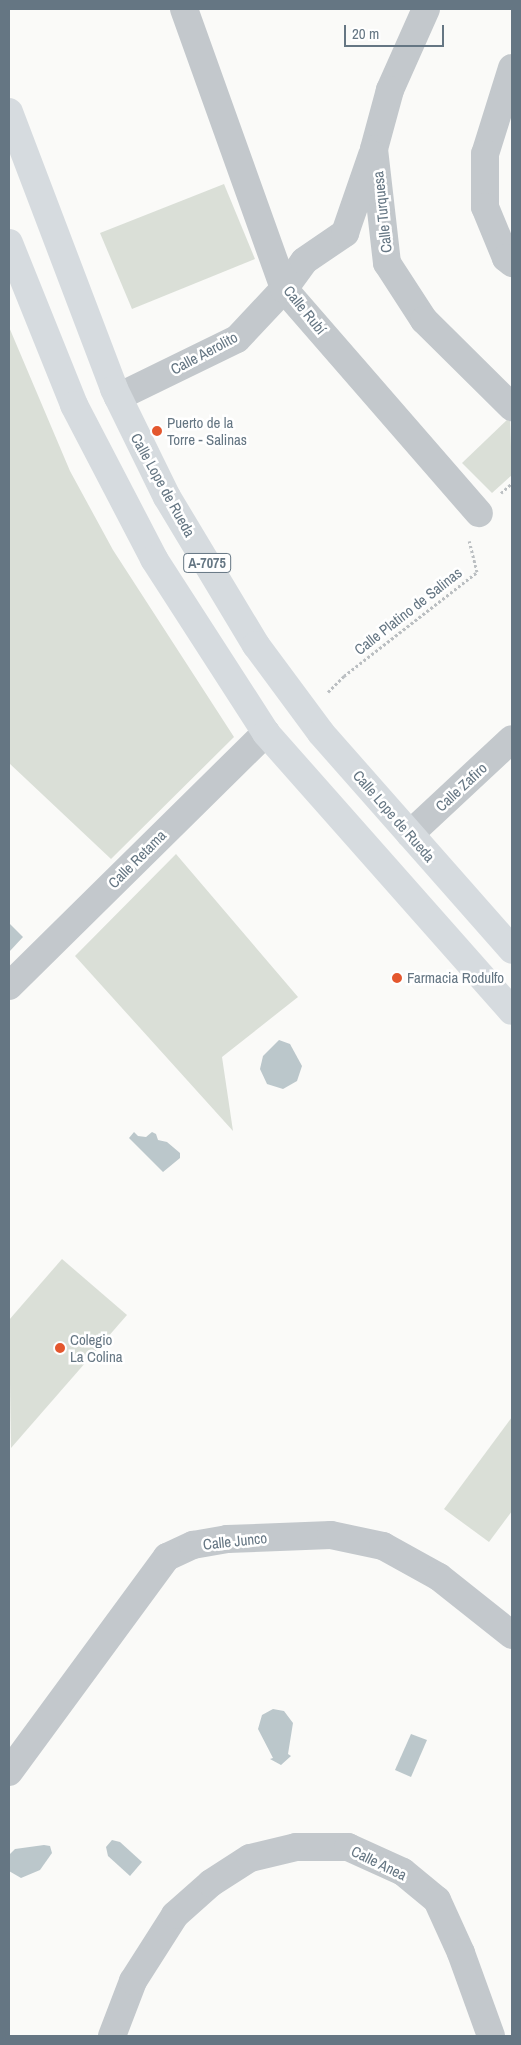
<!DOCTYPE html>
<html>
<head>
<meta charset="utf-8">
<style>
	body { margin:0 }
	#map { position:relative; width:521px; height:2045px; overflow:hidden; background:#fafaf8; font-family:"Archivo Narrow",sans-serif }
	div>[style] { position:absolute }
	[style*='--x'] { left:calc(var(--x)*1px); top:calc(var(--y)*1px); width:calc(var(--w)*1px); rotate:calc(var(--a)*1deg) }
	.green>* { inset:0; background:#dadfd7 }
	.water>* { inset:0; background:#bbc7cb }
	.path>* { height:3px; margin-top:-1.5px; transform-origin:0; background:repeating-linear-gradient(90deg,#bbbfc2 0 2.5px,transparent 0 5px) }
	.minor>* { height:28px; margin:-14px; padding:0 14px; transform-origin:14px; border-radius:14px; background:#c3c8cc }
	.primary>* { height:28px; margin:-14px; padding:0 14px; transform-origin:14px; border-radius:14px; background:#d6dbdf }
	.dots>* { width:14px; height:14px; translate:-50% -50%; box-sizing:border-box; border:2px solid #fff; border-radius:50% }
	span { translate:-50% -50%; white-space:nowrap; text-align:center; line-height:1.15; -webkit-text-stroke:5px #fff; paint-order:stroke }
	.shield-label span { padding:1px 4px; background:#fff; border:1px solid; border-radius:4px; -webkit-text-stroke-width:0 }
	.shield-label { font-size:14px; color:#657683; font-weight:700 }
	.street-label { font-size:15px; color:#657683 }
	.poi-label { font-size:15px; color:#657683 }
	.left { translate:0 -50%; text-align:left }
	.frame { position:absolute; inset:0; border:10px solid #657683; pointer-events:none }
	.scale { position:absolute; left:344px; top:25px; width:100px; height:22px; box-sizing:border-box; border:2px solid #657683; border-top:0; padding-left:6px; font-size:15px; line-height:18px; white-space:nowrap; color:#657683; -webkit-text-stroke:4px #fff; paint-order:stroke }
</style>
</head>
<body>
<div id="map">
	<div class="green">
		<i style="clip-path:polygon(224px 184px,255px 259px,132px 309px,100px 233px)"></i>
		<i style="clip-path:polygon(9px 327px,70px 471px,113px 550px,234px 737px,111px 859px,9px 763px)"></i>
		<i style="clip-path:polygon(510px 417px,512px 475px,492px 493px,462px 463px)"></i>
		<i style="clip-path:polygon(176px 854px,298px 997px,222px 1057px,233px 1131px,75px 956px)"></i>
		<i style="clip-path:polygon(62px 1259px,127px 1315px,11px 1448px,9px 1320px)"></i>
		<i style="clip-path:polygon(512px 1417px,512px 1511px,489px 1542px,444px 1509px)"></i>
	</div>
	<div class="water">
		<i style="clip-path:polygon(9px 923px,23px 937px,9px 952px)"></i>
		<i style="clip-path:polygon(279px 1040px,290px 1044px,302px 1066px,297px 1081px,283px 1089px,267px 1084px,260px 1069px,263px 1056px)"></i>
		<i style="clip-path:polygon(134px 1132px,138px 1136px,146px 1137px,152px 1132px,156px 1134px,158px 1140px,167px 1142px,180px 1153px,180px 1158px,163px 1172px,129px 1138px)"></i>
		<i style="clip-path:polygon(273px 1709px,284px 1711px,293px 1723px,288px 1754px,291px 1756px,281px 1765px,270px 1759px,273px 1758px,258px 1729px,262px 1715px)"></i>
		<i style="clip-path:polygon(411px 1734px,427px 1740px,411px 1777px,395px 1770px)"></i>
		<i style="clip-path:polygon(112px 1840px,120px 1842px,142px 1862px,130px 1876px,108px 1856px,106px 1847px)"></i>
		<i style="clip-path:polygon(44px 1845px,50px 1846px,52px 1853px,40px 1870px,21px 1878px,9px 1871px,9px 1855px,15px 1849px)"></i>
	</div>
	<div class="path">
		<i style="--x:501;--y:493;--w:15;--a:-42"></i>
		<i style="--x:328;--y:692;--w:23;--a:-45"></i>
		<i style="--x:344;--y:676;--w:169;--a:-38"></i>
		<i style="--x:477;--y:572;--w:32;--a:-104"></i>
	</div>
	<div class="minor">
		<i style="--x:184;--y:9;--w:297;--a:70.3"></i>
		<i style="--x:284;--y:289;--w:297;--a:49"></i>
		<i style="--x:426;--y:9;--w:89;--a:114"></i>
		<i style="--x:390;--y:90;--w:61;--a:105.2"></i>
		<i style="--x:374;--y:149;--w:115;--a:83.5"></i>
		<i style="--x:387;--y:263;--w:68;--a:57"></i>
		<i style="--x:424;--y:320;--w:124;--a:44.7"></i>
		<i style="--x:512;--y:68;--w:90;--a:107.4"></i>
		<i style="--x:485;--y:154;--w:53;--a:90"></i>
		<i style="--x:485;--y:207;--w:55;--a:67.6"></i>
		<i style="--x:506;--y:258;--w:8;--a:40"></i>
		<i style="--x:118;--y:397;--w:132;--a:-26"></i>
		<i style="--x:237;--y:339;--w:69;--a:-46.8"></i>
		<i style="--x:284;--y:289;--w:34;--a:-54"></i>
		<i style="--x:304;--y:261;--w:50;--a:-34.3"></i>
		<i style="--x:345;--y:233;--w:83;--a:-70.9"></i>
		<i style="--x:410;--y:834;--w:139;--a:-43"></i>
		<i style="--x:9;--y:986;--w:361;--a:-44.6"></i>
		<i style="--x:9;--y:1772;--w:267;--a:-53.7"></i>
		<i style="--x:167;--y:1557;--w:29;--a:-25"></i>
		<i style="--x:193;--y:1545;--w:35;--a:-10"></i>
		<i style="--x:227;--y:1539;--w:104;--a:-2.2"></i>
		<i style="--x:331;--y:1535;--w:53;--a:11.9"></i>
		<i style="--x:383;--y:1546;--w:64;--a:29"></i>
		<i style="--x:439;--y:1577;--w:93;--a:38.5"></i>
		<i style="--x:112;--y:2036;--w:59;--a:-69.1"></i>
		<i style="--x:133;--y:1981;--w:78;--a:-57.5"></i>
		<i style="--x:175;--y:1915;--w:48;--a:-41.6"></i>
		<i style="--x:211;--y:1883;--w:46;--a:-32.7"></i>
		<i style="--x:250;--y:1858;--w:47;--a:-13.4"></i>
		<i style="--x:296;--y:1847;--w:52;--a:0"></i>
		<i style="--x:348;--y:1847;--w:60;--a:24.4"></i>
		<i style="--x:403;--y:1872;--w:44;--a:39.5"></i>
		<i style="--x:437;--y:1900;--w:58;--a:65.6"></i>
		<i style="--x:461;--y:1953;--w:88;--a:70.1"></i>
	</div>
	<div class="primary">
		<i style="--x:9;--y:112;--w:296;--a:69.2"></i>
		<i style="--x:114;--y:389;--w:120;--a:63.9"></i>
		<i style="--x:167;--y:497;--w:173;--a:59"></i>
		<i style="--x:256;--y:645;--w:109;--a:53.5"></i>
		<i style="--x:321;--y:733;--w:289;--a:48.6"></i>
		<i style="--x:9;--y:243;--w:175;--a:68.1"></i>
		<i style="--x:74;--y:405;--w:174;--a:62.5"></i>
		<i style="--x:154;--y:559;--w:207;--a:57.2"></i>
		<i style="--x:266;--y:733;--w:371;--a:48.5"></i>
	</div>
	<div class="dots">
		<i style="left:157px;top:431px;background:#e4572e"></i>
		<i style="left:397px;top:978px;background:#e4572e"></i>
		<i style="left:60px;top:1348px;background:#e4572e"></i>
	</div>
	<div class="shield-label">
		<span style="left:207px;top:563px">A-7075</span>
	</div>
	<div class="street-label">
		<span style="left:382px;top:212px;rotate:-96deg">Calle Turquesa</span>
		<span style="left:305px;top:310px;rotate:51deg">Calle Rubí</span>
		<span style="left:204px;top:353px;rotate:-28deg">Calle Aerolito</span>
		<span style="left:163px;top:485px;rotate:61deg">Calle Lope de Rueda</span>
		<span style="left:408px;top:611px;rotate:-38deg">Calle Platino de Salinas</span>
		<span style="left:461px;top:787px;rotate:-43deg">Calle Zafiro</span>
		<span style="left:394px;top:816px;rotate:49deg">Calle Lope de Rueda</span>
		<span style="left:137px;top:859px;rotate:-45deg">Calle Retama</span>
		<span style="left:235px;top:1541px;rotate:-6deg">Calle Junco</span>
		<span style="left:379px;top:1863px;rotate:26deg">Calle Anea</span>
	</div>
	<div class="poi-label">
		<span class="left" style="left:167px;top:431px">Puerto de la<br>Torre - Salinas</span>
		<span class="left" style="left:407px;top:978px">Farmacia Rodulfo</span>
		<span class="left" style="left:70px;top:1348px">Colegio<br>La Colina</span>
	</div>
	<div class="frame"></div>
	<div class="scale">20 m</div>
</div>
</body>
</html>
